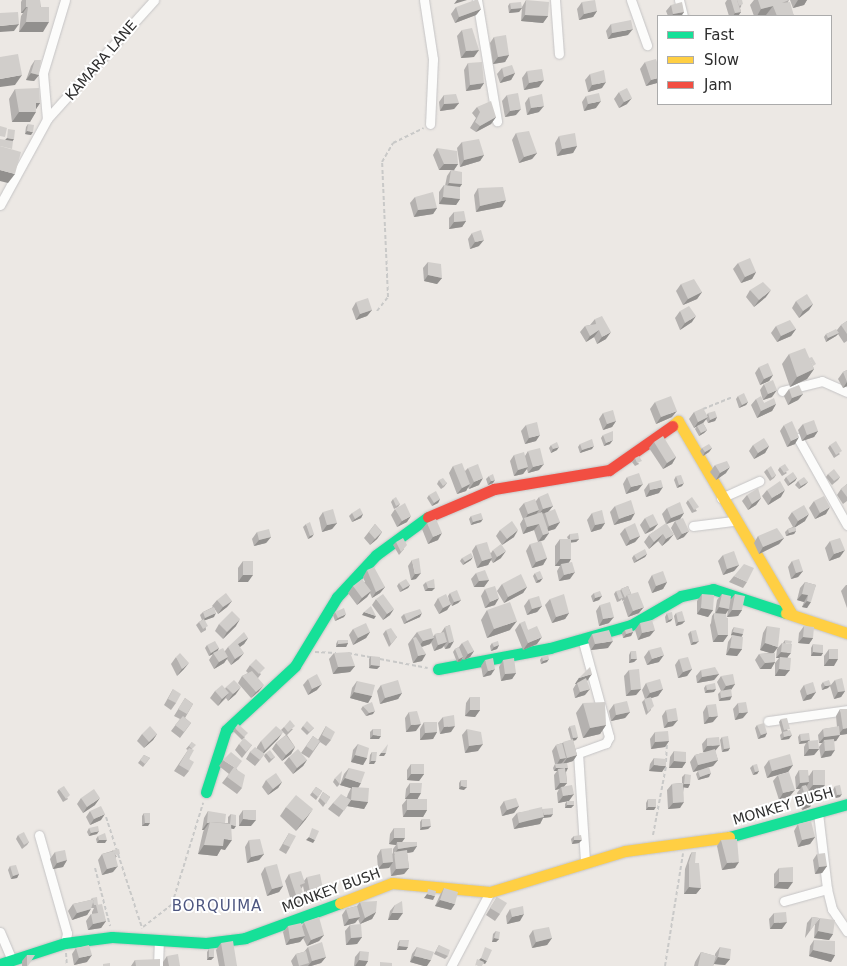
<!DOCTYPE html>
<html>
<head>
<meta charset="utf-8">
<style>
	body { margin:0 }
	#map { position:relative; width:847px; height:966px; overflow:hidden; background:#ece8e4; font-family:"DejaVu Sans",sans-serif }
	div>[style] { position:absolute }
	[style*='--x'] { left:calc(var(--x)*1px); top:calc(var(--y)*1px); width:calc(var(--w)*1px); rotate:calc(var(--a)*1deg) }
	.path>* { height:2px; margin-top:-1px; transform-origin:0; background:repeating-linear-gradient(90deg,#c9c9c8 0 4px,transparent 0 6.5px) }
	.roads { filter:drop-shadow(0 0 1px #c5c4c5) drop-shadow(0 0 1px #c5c4c5) }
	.street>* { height:9px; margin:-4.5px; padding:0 4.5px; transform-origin:4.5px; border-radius:4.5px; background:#fcfcfb }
	.fast>* { height:11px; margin:-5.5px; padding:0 5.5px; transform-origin:5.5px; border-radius:5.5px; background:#16e098 }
	.slow>* { height:11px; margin:-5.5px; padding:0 5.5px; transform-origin:5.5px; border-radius:5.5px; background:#ffcf43 }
	.jam>* { height:11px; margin:-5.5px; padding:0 5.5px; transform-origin:5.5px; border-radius:5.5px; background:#f24e42 }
	.wall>* { inset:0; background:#b4b1af }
	.shaded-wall>* { inset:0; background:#92908e }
	.building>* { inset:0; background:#d1cecb }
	span { translate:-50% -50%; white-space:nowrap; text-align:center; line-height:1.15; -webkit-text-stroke:4px #fff; paint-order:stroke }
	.street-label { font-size:14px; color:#2e2e2e }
	.neighbourhood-label { font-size:15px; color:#4d5680; letter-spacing:1px }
	.legend { position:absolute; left:657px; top:15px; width:175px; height:90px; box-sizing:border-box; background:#fff; border:1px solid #ababab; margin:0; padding:6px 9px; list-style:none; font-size:15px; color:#2e2e2e }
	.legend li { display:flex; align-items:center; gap:10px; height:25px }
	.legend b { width:25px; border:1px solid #ababab }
</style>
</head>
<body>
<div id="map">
	<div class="path">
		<i style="--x:377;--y:311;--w:18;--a:-52"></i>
		<i style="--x:388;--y:297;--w:135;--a:-92.5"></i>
		<i style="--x:382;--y:162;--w:22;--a:-60"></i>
		<i style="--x:393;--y:143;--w:34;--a:-26"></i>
		<i style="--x:703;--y:409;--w:32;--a:-22"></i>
		<i style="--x:315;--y:652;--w:21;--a:3"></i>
		<i style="--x:348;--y:653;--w:81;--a:10.6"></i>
		<i style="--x:666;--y:762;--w:20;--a:-87"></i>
		<i style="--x:106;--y:817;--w:117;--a:72"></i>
		<i style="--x:653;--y:835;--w:70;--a:-79.3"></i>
		<i style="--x:95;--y:868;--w:60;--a:75.5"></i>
		<i style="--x:143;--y:927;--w:37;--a:-38"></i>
		<i style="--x:172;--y:904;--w:106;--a:-72.9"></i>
		<i style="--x:66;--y:953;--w:13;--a:86"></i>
		<i style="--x:665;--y:966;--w:114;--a:-80.9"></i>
	</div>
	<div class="roads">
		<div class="street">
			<i style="--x:424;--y:0;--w:60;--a:81.3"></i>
			<i style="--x:433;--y:59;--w:65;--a:92.6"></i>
			<i style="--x:477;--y:0;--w:123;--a:80.6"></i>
			<i style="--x:555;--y:0;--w:54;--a:85.8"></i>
			<i style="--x:631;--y:0;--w:48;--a:70.4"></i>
			<i style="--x:679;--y:0;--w:16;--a:76"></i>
			<i style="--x:47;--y:119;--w:160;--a:-48"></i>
			<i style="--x:0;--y:205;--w:98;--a:-61.3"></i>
			<i style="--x:47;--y:119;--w:46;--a:-95"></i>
			<i style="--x:43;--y:73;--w:76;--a:-73.2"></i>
			<i style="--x:782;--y:391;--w:41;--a:-14"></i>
			<i style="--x:822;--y:381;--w:27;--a:24"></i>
			<i style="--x:798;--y:438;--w:100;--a:60.6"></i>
			<i style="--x:721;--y:498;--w:42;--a:-24.1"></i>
			<i style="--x:693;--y:526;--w:40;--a:-7.1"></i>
			<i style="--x:582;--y:638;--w:103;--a:74.7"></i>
			<i style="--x:609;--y:737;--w:7;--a:117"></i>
			<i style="--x:606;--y:743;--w:30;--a:160"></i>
			<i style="--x:578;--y:753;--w:109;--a:86.3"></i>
			<i style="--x:768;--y:721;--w:80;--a:-7.9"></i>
			<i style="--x:818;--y:813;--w:77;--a:83.2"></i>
			<i style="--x:827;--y:889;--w:21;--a:76"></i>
			<i style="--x:832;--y:909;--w:27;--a:56"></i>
			<i style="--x:39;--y:835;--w:102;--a:74.1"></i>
			<i style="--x:67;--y:933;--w:10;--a:101"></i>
			<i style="--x:784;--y:901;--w:45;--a:-15.6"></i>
			<i style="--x:0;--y:932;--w:28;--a:67"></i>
			<i style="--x:158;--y:966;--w:24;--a:-88"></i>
			<i style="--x:451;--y:966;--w:84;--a:-62.2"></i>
		</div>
		<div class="fast">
			<i style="--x:438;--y:669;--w:114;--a:-10.6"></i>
			<i style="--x:550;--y:648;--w:84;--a:-15.9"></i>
			<i style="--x:631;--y:625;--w:58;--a:-30.1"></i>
			<i style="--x:681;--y:596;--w:33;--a:-12"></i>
			<i style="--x:713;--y:589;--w:77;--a:18.2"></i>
			<i style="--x:206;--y:792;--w:65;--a:-72.1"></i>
			<i style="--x:226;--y:730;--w:94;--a:-42.8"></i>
			<i style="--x:295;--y:666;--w:81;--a:-58.7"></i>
			<i style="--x:337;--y:597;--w:57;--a:-47.1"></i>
			<i style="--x:376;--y:555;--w:64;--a:-36.2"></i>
			<i style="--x:729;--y:837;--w:123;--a:-15.6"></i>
			<i style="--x:0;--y:964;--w:68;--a:-17.9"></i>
			<i style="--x:65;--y:943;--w:47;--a:-7.3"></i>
			<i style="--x:112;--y:937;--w:94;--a:3.7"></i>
			<i style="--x:206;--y:943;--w:39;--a:-7"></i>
			<i style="--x:245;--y:938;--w:101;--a:-20.2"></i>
		</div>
		<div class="slow">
			<i style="--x:672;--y:426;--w:8;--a:-40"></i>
			<i style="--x:678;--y:421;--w:223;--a:59.5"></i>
			<i style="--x:786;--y:613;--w:64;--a:18.2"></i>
			<i style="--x:340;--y:903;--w:56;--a:-21"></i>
			<i style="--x:392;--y:883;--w:98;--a:5.2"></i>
			<i style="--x:490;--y:892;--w:141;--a:-16.9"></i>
			<i style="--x:625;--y:851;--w:105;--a:-7.7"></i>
		</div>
		<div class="jam">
			<i style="--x:428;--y:517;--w:72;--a:-23"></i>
			<i style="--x:494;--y:489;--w:117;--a:-9.4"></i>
			<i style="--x:609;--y:470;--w:77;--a:-34.9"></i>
		</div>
	</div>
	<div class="wall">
		<i style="clip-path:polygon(22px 0,40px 0,43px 32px,19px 32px,21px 16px,23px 13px,21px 13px,21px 2px)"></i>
		<i style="clip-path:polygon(526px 0,548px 16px,543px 23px,521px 21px,522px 8px,519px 12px,509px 13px,508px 6px,510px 3px,522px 7px)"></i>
		<i style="clip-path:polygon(727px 0,742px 0,741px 7px,740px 8px,741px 12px,738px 16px,729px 16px,725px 3px)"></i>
		<i style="clip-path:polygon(754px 0,789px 0,788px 2px,794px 16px,767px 16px,766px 15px,763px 16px,754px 16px,750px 5px)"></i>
		<i style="clip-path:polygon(790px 0,807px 0,804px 5px,793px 8px)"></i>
		<i style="clip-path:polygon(582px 2px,597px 11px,593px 17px,579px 20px,577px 9px)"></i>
		<i style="clip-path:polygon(671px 5px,684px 12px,682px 15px,685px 16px,668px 16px,666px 11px)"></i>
		<i style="clip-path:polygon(456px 7px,481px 9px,476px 15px,455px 23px,451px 14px)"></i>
		<i style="clip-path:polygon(611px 24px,628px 35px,608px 39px,606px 31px)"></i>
		<i style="clip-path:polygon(462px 30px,474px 57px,461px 58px,457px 36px)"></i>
		<i style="clip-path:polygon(494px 37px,509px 55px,505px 62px,493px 64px,490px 43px)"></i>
		<i style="clip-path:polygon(35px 60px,39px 75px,34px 81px,26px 80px,31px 66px)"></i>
		<i style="clip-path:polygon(645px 62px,657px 83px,646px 86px,640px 69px)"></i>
		<i style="clip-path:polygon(468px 63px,484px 83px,480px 89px,466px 91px,464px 70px)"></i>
		<i style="clip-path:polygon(502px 68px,515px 73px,511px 80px,500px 83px,497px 74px)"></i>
		<i style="clip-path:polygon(527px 71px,539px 87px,524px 90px,522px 78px)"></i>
		<i style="clip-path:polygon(590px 74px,602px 88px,588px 92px,585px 80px)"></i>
		<i style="clip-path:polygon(15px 89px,40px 103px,36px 109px,30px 122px,12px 122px,9px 99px)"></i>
		<i style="clip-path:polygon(619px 92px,627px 104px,619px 108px,614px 99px)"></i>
		<i style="clip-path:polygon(444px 95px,459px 103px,454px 109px,440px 111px,439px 102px)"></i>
		<i style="clip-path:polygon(507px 95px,516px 115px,505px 117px,502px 101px)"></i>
		<i style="clip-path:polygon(586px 96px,596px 108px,584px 111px,582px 102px)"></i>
		<i style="clip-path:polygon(529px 97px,539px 112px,527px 115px,525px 103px)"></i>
		<i style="clip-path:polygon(477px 107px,496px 117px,491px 124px,476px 132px,470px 128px,476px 118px,472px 113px)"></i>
		<i style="clip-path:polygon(28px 124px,31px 135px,25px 134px,26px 127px)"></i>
		<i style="clip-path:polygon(516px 133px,537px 153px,532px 159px,519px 163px,512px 140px)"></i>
		<i style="clip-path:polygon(559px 136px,577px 146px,573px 153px,557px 156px,555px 143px)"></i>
		<i style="clip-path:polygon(462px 142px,484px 155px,480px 161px,460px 167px,457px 148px)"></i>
		<i style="clip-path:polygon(437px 148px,458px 164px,454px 170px,462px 184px,460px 187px,460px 199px,456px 205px,439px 204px,439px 192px,444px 185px,445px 186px,447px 176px,451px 170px,439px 170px,433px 155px)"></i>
		<i style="clip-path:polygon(478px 188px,502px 207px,476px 212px,474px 195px)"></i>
		<i style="clip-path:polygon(415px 197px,437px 208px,433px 214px,414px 217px,410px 203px)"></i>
		<i style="clip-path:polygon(454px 212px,466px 221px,462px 227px,449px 229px,449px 218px)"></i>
		<i style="clip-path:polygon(472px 233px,479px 246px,470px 249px,468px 239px)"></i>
		<i style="clip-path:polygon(428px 262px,442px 278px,437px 284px,424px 281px,423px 268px)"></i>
		<i style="clip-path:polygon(738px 263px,756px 272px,752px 279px,741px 283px,733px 269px)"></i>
		<i style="clip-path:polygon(681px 284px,702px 292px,697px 299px,683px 305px,676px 291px)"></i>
		<i style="clip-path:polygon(750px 290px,766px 297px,754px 307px,746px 297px)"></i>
		<i style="clip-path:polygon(796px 301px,813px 304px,809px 310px,799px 318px,792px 308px)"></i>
		<i style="clip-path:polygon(356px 302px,372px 310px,367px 316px,356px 320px,352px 309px)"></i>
		<i style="clip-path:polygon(680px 311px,692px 322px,680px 330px,675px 318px)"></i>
		<i style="clip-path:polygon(595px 319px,606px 339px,597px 344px,594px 337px,586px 342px,580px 332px,585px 326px,590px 325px)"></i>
		<i style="clip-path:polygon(847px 321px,847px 341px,844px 343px,838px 334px,836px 336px,826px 342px,824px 337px,826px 334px,837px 330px,841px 325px)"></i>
		<i style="clip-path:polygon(776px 326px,796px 329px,791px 336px,777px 342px,771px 333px)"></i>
		<i style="clip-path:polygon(789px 354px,809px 358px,814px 369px,807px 379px,790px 387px,782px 364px)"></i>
		<i style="clip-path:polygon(759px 367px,773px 375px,769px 381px,760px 385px,755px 373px)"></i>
		<i style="clip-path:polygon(847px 370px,847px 386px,843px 388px,838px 379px,843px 372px)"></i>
		<i style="clip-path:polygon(764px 384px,772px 397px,763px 400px,760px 390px)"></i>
		<i style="clip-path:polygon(789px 389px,803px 394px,798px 400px,788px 405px,784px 396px)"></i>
		<i style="clip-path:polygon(738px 396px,748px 402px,746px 405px,739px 408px,736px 399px)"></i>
		<i style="clip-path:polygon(756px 399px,764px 403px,776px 404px,772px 411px,757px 418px,751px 405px)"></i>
		<i style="clip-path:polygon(655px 402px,672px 417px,656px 424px,650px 409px)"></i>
		<i style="clip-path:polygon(694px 412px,707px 415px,708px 413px,717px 417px,715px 421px,708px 423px,706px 419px,703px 423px,707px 430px,704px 433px,699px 436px,695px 429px,697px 426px,694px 428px,689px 419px)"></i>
		<i style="clip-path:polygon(603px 413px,616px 421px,612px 427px,603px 430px,599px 419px)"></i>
		<i style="clip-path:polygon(803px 424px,818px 431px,814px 437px,802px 441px,798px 430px)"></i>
		<i style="clip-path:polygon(526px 425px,536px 441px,525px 444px,521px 431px)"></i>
		<i style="clip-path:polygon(784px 425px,795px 444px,787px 447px,780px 431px)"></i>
		<i style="clip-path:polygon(603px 435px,610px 444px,604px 446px,601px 438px)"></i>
		<i style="clip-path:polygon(654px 442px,676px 457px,672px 464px,663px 469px,649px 448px)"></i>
		<i style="clip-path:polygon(580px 444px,592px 449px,580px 453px,578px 447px)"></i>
		<i style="clip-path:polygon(551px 445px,557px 450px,551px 453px,549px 448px)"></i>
		<i style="clip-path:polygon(753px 445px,769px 446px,765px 453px,754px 459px,749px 451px)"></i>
		<i style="clip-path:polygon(830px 445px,840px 454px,834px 458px,828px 448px)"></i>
		<i style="clip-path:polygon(702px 448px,712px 448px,709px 452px,703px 456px,700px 451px)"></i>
		<i style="clip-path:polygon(528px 451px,539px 470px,528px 473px,527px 469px,523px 474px,514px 476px,510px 461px,514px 455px,525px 456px)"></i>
		<i style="clip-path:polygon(635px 458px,639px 464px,635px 466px,632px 462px)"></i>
		<i style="clip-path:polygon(715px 465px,726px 473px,716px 480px,710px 472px)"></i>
		<i style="clip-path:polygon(453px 466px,465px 471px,468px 468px,479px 485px,469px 489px,468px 487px,466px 491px,457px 494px,449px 473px)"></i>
		<i style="clip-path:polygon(780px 467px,787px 473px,782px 476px,778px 470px)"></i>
		<i style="clip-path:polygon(767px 469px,776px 475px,774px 478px,770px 481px,764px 472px)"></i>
		<i style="clip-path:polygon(828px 474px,840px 477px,838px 480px,832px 485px,826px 477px)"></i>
		<i style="clip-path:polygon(489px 476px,493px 483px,488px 485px,486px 479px)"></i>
		<i style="clip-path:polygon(676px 476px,682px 486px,677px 488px,674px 480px)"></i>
		<i style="clip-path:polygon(627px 477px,638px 490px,626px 494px,623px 484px)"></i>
		<i style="clip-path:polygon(786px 477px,797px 478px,795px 481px,788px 486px,784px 480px)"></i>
		<i style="clip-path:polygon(439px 480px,447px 483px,444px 487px,441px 489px,437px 484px)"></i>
		<i style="clip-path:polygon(798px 481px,808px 482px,805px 485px,799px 489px,795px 485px)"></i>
		<i style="clip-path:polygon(649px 483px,659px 493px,646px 497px,644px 490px)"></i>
		<i style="clip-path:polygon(847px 484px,847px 501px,843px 504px,837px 495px,841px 489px)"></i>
		<i style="clip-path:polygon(767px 490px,781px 497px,768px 505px,762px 496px)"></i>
		<i style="clip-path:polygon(429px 495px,440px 499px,438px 503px,432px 506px,427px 498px)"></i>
		<i style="clip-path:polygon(747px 495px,761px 498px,756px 505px,748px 510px,742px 501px)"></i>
		<i style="clip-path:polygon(539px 497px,553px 506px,548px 512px,560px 522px,555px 529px,548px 531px,549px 533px,544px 540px,538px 542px,534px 530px,523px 534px,520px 524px,523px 519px,519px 509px,524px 503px,536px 501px)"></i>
		<i style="clip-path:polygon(393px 499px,400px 504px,398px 507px,394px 509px,391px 502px)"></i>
		<i style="clip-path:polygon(688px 500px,697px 511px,692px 513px,686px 503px)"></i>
		<i style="clip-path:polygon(814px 501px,826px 514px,815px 519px,809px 508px)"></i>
		<i style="clip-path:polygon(615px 506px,631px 520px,614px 525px,610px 512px)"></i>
		<i style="clip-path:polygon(667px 508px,684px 513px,680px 519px,684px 537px,677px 540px,671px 528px,675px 521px,677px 520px,667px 524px,669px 540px,662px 546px,658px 541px,649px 549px,644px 542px,649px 535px,666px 524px,662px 514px)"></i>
		<i style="clip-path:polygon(395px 509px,407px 522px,397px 527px,391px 515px)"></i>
		<i style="clip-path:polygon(323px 512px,337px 523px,332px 529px,322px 532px,319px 518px)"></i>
		<i style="clip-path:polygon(792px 512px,805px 521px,795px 527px,796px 531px,794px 534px,786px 536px,785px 532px,788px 529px,793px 527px,788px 518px)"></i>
		<i style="clip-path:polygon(352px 513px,363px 514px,361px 518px,352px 522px,349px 516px)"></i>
		<i style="clip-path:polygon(592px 513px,605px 523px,601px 529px,591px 532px,587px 520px)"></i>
		<i style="clip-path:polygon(471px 516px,481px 522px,471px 525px,469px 519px)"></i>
		<i style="clip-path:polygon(645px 518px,658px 524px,653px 530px,645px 534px,640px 525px)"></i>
		<i style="clip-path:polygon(427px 523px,438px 540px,428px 544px,422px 529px)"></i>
		<i style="clip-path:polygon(306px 524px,312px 537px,308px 539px,303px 527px)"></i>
		<i style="clip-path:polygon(375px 524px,382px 532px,377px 539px,370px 545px,364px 538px)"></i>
		<i style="clip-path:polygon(625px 528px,640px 536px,635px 542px,626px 546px,620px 534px)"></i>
		<i style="clip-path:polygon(500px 530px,514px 537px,502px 545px,496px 536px)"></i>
		<i style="clip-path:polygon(257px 532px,271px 537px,266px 543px,254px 546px,252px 539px)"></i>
		<i style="clip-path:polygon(570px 534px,579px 539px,576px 542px,571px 542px,568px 563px,570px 579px,559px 581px,557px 571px,560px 566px,555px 566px,555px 546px,560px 539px,568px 539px,567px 537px)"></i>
		<i style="clip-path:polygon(758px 536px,784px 538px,779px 544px,759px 554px,754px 543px)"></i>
		<i style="clip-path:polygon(830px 541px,840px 557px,829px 561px,825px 548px)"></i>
		<i style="clip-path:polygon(396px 542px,404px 549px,399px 555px,393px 545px)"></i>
		<i style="clip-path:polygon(530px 544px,547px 558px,543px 565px,532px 568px,526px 551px)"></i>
		<i style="clip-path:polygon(476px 545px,491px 553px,493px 550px,501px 558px,493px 563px,491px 560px,488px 565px,477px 568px,472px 551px)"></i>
		<i style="clip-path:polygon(647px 554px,645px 557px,634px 563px,632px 558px,634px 555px)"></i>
		<i style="clip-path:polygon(723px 555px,739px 565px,734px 571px,723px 575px,718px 561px)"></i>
		<i style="clip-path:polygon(462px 558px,471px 560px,463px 565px,460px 561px)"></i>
		<i style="clip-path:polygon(412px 560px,416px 579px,411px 580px,408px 566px)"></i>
		<i style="clip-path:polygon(243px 561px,248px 582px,238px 582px,238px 568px)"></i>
		<i style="clip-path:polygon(792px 561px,803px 571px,798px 577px,791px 579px,788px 567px)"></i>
		<i style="clip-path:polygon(367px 570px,385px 587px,380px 593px,372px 598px,370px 593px,367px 597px,357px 605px,348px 593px,353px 586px,365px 582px,363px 577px)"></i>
		<i style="clip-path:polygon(476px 573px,489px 580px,484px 587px,474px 587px,471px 579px)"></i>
		<i style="clip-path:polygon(535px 573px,540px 582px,536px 583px,533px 576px)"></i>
		<i style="clip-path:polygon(652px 575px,667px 582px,663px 589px,652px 593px,648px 582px)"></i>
		<i style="clip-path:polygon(734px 576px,747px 582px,743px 588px,729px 582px)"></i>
		<i style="clip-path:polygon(426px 582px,432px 591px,425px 591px,423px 585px)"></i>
		<i style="clip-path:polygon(805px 582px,816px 585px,807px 608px,802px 607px,804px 602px,797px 600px,800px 588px)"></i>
		<i style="clip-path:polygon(399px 583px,410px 585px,408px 588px,400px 592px,397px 586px)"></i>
		<i style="clip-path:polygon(502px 584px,527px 587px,523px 593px,504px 603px,497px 591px)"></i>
		<i style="clip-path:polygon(846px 585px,847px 585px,847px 608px,841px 591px)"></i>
		<i style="clip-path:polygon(628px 586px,639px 613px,628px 617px,623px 602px,624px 600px,622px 601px,622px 599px,620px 601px,617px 602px,614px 594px,616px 591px,620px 591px,621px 589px)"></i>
		<i style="clip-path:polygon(485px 589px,495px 605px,485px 608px,481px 596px)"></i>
		<i style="clip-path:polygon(450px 593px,461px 600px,458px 603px,452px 606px,451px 604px,447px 610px,439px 614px,434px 605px,438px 598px,449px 600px,448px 596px)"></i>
		<i style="clip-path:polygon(594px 593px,602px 596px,599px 600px,593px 602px,591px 596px)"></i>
		<i style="clip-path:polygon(702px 594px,713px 610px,708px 617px,697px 614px,697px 601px)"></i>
		<i style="clip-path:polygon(722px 594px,731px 599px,735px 594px,742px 610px,738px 616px,727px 617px,728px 610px,726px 614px,728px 635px,723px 642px,713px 642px,710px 625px,711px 623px,712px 616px,714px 613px,715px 613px,717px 600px)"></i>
		<i style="clip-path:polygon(376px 599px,390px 615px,383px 620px,372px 605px)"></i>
		<i style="clip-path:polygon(529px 599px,542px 606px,537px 612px,527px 615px,524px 606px)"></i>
		<i style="clip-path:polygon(550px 599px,569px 613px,565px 619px,552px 623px,545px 605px)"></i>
		<i style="clip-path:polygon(217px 600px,232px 601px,227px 607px,218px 614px,214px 608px,214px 617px,205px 620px,206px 630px,201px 633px,196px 625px,199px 622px,202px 620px,200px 615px,203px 612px,213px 607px,212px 606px)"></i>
		<i style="clip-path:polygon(600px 605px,609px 623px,599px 626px,596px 611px)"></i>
		<i style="clip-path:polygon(487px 610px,510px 630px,487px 638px,481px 620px)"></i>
		<i style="clip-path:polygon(335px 612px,344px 617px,335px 621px,333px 615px)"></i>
		<i style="clip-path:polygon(667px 613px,671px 621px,666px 623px,665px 617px)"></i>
		<i style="clip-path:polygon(676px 613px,685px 621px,682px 624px,676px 626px,674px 616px)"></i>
		<i style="clip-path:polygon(404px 614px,420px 617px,404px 624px,401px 617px)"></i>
		<i style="clip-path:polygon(520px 623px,528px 630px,537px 644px,523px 650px,515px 630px)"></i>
		<i style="clip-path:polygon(640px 623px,650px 636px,638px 640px,635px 630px)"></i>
		<i style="clip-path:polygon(219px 624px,236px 626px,223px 639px,215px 631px)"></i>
		<i style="clip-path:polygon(450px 625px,450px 648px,445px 649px,444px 646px,442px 648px,434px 651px,431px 642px,430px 644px,422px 647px,422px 661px,413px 663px,408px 644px,417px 632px,434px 636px,435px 634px,441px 633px,445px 627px)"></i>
		<i style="clip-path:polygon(767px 626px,775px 662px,771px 669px,760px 669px,755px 660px,759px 654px,771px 653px,760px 650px,763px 633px)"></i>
		<i style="clip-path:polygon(804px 626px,813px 638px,809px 644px,798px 643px,799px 633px)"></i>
		<i style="clip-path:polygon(734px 627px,743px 634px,742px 636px,742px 649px,737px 656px,726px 655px,728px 642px,732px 636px,731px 635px,732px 630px)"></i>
		<i style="clip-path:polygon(353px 629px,370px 632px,366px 638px,353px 645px,349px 635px)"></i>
		<i style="clip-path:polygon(386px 630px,397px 637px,389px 647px,383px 634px)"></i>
		<i style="clip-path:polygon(625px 630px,633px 632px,631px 636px,623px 638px,622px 633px)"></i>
		<i style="clip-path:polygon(691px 631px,696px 644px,691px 645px,688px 634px)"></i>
		<i style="clip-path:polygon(592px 634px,608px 648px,591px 650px,588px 641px)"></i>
		<i style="clip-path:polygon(248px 638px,244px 644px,240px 647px,239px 659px,231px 665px,227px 659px,224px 663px,214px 669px,209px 660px,213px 654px,209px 656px,205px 648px,207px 645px,219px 648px,217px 651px,225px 651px,228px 647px)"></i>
		<i style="clip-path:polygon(338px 640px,348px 643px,346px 647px,336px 647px,336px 644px)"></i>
		<i style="clip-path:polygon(785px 640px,788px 657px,785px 676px,775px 676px,775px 663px,779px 658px,776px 658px,777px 649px,782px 643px,783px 643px)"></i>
		<i style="clip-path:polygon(462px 643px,474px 651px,470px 657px,464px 660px,462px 658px,461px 661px,457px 662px,453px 652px,455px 649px,459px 647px)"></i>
		<i style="clip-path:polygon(492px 643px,499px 645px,497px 649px,491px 651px,490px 646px)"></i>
		<i style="clip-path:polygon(813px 644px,823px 653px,821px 656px,811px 656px,811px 648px)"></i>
		<i style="clip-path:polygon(829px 649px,834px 666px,824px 666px,824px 656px)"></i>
		<i style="clip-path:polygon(649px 650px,659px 662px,647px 665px,644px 657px)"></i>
		<i style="clip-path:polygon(631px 651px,637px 659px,634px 662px,629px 663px,629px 655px)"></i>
		<i style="clip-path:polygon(334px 653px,355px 666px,350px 672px,333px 674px,329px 659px)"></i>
		<i style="clip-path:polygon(371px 656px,380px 666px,377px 669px,369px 668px,369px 659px)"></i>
		<i style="clip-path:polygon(176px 657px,184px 669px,177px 676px,171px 664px)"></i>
		<i style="clip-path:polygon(542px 657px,547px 662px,541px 664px,540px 660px)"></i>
		<i style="clip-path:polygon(679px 659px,692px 669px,687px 676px,678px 678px,675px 665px)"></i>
		<i style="clip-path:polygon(485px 660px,491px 675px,483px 677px,481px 666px)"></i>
		<i style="clip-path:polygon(503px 660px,516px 673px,512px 679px,501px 681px,499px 667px)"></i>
		<i style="clip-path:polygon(250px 665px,261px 674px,258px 678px,259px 691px,251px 698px,238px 683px,242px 676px,248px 673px,246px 671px)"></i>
		<i style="clip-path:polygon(629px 670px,641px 689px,636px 695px,626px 696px,624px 676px)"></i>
		<i style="clip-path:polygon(701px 670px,719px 674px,714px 680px,697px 683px,696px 676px)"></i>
		<i style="clip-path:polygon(721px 676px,735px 684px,731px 690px,730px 700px,719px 701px,718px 694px,721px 691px,717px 682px)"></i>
		<i style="clip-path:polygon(579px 678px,587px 681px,585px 695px,575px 698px,573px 689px,576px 684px,575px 684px)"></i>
		<i style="clip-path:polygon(308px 679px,317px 690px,308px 695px,303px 685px)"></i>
		<i style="clip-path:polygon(835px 680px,845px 691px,841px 697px,834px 699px,830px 686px)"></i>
		<i style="clip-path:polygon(357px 681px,372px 696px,368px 703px,350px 698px,352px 688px)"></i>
		<i style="clip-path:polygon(823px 682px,828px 688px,822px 690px,821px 685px)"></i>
		<i style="clip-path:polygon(646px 683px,663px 689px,658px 696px,651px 698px,651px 710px,646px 715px,642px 702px,645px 699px,642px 690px)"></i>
		<i style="clip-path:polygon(381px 685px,402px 693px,398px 699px,380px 704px,377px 691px)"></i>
		<i style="clip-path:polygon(706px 685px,714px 692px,705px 693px,704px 688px)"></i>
		<i style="clip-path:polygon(804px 685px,816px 692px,811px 699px,803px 701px,800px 691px)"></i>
		<i style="clip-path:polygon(226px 687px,236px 694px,228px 701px,226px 698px,218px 706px,210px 698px,215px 691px,225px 689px)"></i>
		<i style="clip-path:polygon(173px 689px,176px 703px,171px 710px,164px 705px)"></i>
		<i style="clip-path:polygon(470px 697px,480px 710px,475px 717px,465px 716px,466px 703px)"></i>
		<i style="clip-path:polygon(185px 698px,193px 704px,185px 718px,191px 723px,180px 738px,171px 731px,180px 719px,174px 716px)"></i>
		<i style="clip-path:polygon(583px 703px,606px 725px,600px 734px,583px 738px,576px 713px)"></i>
		<i style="clip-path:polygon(738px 703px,743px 718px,735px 720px,733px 709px)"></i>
		<i style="clip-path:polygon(614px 704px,630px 712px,625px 718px,611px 721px,609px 711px)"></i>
		<i style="clip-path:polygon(707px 705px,713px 722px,704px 724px,703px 712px)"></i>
		<i style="clip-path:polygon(363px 706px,373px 714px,366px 716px,361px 709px)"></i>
		<i style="clip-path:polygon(840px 709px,847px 734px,840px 735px,836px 741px,834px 741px,831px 756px,821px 758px,819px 747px,822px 743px,819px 743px,818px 735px,823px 729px,837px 727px,836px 716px)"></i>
		<i style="clip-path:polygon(666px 710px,673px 726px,664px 728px,662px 716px)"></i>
		<i style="clip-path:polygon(409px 712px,416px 731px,406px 732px,405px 718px)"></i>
		<i style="clip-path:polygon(443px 717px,451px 732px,440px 734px,438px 723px)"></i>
		<i style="clip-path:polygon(781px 719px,788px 731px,789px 739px,781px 740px,780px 735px,782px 733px,779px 722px)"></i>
		<i style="clip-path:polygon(424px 722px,437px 732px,433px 739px,420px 740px,420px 729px)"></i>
		<i style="clip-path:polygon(757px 725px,767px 733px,765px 737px,758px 739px,755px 728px)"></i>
		<i style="clip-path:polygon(303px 726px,314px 728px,307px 735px,301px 729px)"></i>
		<i style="clip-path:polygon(326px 726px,331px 740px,326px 746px,320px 742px,309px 758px,301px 753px,313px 736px,318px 740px)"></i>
		<i style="clip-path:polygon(570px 726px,576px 740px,573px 741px,577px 755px,573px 761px,567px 763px,566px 772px,567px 783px,564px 786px,569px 801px,574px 805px,571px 808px,565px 808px,565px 804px,567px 801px,558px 803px,557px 793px,559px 789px,555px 790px,554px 775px,557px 771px,554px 771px,553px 768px,555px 764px,552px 751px,556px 745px,571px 740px,568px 729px)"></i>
		<i style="clip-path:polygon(284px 727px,293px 729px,287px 735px,295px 747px,291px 754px,282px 761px,272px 749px,276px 743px,286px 735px,281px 730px)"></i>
		<i style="clip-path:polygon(235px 728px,245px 737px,242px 740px,233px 731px)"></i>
		<i style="clip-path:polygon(373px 729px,379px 739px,370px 739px,370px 732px)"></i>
		<i style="clip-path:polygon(467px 729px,478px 751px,465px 753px,462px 735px)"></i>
		<i style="clip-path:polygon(655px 732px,669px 741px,665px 747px,651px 749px,650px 739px)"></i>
		<i style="clip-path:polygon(142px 734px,157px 734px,153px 740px,144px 748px,137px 741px)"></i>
		<i style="clip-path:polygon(800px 734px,810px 740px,809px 741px,819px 749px,814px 755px,804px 756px,804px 747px,806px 743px,799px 744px,798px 737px)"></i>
		<i style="clip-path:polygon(722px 737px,730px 748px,728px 751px,722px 752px,720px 740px)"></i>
		<i style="clip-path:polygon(707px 738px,715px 751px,718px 760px,713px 766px,709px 767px,709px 777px,698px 780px,696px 774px,698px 771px,701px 770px,693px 772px,690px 762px,695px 755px,706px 752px,703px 752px,702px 744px)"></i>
		<i style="clip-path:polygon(278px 739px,264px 753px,260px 760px,255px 766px,246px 759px,250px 752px,257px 748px,257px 747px,261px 741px)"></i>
		<i style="clip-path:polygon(192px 742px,192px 749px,189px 759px,189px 771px,184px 777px,174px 771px,188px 750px,186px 749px)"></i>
		<i style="clip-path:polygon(239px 744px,252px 745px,242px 758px,235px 750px)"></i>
		<i style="clip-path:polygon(358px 744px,367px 758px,363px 765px,351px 762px,353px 750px)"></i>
		<i style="clip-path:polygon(674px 751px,686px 762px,682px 768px,669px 768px,670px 757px)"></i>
		<i style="clip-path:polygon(372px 752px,374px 764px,369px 764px,370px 755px)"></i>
		<i style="clip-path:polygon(266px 753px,275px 757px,269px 763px,264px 756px)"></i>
		<i style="clip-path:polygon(144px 755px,150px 758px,143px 767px,138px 763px)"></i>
		<i style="clip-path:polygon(289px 757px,307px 760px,303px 766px,293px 774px,284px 763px)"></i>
		<i style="clip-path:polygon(654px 758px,662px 772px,649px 771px,650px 764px)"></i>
		<i style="clip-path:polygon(223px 760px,237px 769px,242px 788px,237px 794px,222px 783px,229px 774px,219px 766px)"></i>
		<i style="clip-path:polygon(769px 760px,793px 765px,788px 772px,767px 778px,764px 767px)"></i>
		<i style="clip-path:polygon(411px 764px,424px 774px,419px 781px,407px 780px,407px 770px)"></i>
		<i style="clip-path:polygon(753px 765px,759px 771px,757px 774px,753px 775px,750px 768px)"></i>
		<i style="clip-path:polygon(349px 768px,358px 788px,368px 802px,364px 809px,347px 806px,339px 817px,328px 809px,333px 803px,347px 797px,348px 794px,351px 788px,340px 785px,344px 774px)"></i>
		<i style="clip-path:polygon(799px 770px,809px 776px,813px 770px,820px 791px,816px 791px,818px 798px,816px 801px,813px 802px,810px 807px,802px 810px,797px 793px,800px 789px,796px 789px,795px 777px)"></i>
		<i style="clip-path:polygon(685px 774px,690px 784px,688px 788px,684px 787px,680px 808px,668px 809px,667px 790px,672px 784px,682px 783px,682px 777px)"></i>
		<i style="clip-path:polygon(778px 775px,790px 796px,779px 800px,773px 781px)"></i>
		<i style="clip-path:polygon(335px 778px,340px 784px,337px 787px,333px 782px)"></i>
		<i style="clip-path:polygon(266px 780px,282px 782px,278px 788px,268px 795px,262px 787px)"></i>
		<i style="clip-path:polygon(461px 780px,464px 790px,459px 789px,459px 783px)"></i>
		<i style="clip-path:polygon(410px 783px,418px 799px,427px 810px,423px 817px,403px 817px,402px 805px,407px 799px,405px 799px,406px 789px)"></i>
		<i style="clip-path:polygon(835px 786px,840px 797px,835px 798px,833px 790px)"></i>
		<i style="clip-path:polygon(316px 787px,322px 791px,316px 800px,310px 795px)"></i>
		<i style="clip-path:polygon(59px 789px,68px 799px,63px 802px,57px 792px)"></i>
		<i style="clip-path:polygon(323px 792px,330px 797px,323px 807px,318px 801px)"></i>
		<i style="clip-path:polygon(81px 798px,95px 805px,83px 813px,77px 804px)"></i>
		<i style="clip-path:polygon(648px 799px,654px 810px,646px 810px,646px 803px)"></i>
		<i style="clip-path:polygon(504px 801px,519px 806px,514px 813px,502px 816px,500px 807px)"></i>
		<i style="clip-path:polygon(286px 807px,306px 819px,296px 831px,280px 816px)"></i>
		<i style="clip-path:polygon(542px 809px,551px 817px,543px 818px,540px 824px,514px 829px,512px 819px,517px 813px)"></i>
		<i style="clip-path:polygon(243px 810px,251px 826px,239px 826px,239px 816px)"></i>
		<i style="clip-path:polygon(90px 811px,101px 820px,90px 825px,86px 817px)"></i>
		<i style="clip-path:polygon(208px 811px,225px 823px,228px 823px,228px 817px,231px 814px,234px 829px,231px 828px,225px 850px,221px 849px,217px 856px,198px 854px,203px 832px,204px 830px,202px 830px,204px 818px)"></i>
		<i style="clip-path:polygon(144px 813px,148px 826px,142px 826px,142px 816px)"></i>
		<i style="clip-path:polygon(422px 819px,431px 826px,428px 829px,420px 830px,420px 822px)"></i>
		<i style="clip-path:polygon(798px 824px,815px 837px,810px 844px,798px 847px,794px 831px)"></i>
		<i style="clip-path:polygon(89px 828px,97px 834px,89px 836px,87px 832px)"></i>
		<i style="clip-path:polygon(394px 828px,402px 842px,417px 846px,413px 852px,407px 853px,409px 868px,404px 874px,391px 876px,390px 866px,389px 868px,378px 869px,377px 856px,381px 849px,392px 854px,393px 853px,393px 849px,396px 845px,389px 844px,390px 834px)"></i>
		<i style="clip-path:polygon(289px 833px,290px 847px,286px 854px,279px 850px)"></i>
		<i style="clip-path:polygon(18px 835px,29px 842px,27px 845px,22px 849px,16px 839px)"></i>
		<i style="clip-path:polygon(98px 836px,105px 843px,97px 843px,96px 839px)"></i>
		<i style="clip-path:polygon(574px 836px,579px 843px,572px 844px,571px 839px)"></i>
		<i style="clip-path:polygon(249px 840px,264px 854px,259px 860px,247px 863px,245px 847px)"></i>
		<i style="clip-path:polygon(721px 840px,735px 868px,722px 870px,717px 846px)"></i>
		<i style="clip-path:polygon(113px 850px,117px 857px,116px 857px,113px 872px,102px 875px,98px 860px,102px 854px,112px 851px)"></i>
		<i style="clip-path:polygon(55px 852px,67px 860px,63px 867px,53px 869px,50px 859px)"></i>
		<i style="clip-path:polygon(692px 852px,701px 888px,696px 894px,684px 894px,685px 869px,690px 855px)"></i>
		<i style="clip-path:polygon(817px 854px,827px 866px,822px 873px,815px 874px,813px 860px)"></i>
		<i style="clip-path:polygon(10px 866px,19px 874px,17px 878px,11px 879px,8px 870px)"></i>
		<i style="clip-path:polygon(265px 867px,283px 886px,279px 892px,267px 896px,261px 874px)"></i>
		<i style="clip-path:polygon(779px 868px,788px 889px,774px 888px,774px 874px)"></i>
		<i style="clip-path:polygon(289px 874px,304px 881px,307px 877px,320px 901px,307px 904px,303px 886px,301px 889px,300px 905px,293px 907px,285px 881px)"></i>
		<i style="clip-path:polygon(444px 888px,451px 910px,435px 906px,440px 895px)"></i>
		<i style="clip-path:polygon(497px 897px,500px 914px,495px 921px,486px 915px)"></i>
		<i style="clip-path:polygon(92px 898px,98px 905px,106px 921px,101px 928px,88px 930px,86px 921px,91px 914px,92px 914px,92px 912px,94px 908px,91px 908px,87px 915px,72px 920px,68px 911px,73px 904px,91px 900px)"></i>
		<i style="clip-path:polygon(360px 902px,376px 912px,372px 919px,360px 924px,358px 919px,355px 923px,344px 926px,342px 915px,346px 909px,357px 906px)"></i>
		<i style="clip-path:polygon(395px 905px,398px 920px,388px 920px,390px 911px)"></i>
		<i style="clip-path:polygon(510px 909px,520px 921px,507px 924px,506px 916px)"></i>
		<i style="clip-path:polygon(774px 913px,782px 929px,770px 929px,769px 919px)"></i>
		<i style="clip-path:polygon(812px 917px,819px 918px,805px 938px,807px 923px)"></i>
		<i style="clip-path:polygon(820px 918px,833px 934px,829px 940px,814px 938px,815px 924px)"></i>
		<i style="clip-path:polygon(304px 922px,324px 935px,319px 941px,307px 946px,303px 938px,300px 942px,286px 945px,283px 932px,288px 926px,302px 926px)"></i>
		<i style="clip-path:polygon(350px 925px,362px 937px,357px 944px,346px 945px,345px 931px)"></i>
		<i style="clip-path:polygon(533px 930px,552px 938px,547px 945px,532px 948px,529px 936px)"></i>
		<i style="clip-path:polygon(496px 931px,499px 939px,496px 942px,492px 942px,493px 934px)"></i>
		<i style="clip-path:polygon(400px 940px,408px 947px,406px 950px,397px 950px,398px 943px)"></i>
		<i style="clip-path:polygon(814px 940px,835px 955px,831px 962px,809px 956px,810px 946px)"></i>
		<i style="clip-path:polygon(221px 943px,237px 966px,219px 966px,216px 950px)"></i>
		<i style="clip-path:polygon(439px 945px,448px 956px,445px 959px,434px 954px)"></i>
		<i style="clip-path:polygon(308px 947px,326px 957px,321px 963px,311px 966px,293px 966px,291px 961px,296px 954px,304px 952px)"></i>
		<i style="clip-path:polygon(417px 947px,427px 966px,424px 966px,410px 962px,412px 954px)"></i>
		<i style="clip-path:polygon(720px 947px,730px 959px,725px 965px,714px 964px,713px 966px,694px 966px,695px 962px,701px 952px,715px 956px,715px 954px)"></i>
		<i style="clip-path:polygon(76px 948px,87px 962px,74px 965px,72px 954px)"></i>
		<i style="clip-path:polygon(209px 949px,214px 957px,211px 960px,207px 960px,207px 952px)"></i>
		<i style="clip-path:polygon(360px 951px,368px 961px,365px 966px,354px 966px,355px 957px)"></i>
		<i style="clip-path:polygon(27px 955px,28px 966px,22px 966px,22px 961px)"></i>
		<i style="clip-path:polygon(167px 956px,180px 966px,163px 966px,163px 962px)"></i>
		<i style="clip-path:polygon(135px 960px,160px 966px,131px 966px)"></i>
	</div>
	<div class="shaded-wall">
		<i style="clip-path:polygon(457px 0,467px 0,454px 4px)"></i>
		<i style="clip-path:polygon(798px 0,807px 0,804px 5px,793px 8px)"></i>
		<i style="clip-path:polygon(773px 6px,766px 15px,763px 16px,757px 16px,761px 9px)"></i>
		<i style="clip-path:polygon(26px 7px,27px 7px,23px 13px,21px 13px)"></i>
		<i style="clip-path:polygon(522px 8px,519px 12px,509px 13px,511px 9px)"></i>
		<i style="clip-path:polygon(481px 9px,476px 15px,455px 23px,459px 17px)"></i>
		<i style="clip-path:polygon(597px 11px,593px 17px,579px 20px,584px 14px)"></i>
		<i style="clip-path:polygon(684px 12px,681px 16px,672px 16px,673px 14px)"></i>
		<i style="clip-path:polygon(741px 12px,738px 16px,733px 16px,735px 13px)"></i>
		<i style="clip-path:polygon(525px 15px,548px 16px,543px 23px,521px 21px)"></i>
		<i style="clip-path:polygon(26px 22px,49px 22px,43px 32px,19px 32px)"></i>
		<i style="clip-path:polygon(19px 24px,14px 31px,0 32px,0 26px)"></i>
		<i style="clip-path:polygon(633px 29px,628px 35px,608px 39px,612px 33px)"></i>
		<i style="clip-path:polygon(479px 50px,474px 57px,461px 58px,466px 51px)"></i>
		<i style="clip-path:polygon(509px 55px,505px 62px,493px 64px,498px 57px)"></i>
		<i style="clip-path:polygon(31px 73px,39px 75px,34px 81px,26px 80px)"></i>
		<i style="clip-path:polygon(515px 73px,511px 80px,500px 83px,504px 77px)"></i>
		<i style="clip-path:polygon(22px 75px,15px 85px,0 87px,0 79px)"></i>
		<i style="clip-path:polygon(658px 78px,657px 83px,646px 86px,651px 80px)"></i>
		<i style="clip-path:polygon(544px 80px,539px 87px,524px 90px,529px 83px)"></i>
		<i style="clip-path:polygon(606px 82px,602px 88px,588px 92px,592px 85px)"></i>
		<i style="clip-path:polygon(484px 83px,480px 89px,466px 91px,470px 85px)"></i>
		<i style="clip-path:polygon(632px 98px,627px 104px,619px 108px,624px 102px)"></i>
		<i style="clip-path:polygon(601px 101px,596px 108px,584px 111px,588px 104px)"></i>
		<i style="clip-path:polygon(36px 103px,40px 103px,34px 112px,36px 112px,30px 122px,12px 122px,19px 112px)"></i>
		<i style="clip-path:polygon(459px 103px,454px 109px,440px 111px,444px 104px)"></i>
		<i style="clip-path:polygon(544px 106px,539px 112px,527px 115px,531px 108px)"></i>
		<i style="clip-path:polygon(521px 109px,516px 115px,505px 117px,510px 111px)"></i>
		<i style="clip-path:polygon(496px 117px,491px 124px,476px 132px,480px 126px)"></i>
		<i style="clip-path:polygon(27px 131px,33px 132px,31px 135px,25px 134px)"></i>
		<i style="clip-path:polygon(7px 138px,14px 139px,12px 142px,4px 141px)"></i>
		<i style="clip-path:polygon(577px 146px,573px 153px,557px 156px,562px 149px)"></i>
		<i style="clip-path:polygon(537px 153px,532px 159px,519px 163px,524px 157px)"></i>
		<i style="clip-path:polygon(484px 155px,480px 161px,460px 167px,464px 160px)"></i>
		<i style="clip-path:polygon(444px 164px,458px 164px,454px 170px,439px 170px)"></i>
		<i style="clip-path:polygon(0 170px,15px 174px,8px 183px,0 181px)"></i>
		<i style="clip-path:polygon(449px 183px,462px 184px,457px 191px,445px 189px)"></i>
		<i style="clip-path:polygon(443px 197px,460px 199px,456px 205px,439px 204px)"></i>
		<i style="clip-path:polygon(506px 200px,502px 207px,476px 212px,480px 206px)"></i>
		<i style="clip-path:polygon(437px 208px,433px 214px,414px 217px,418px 210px)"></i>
		<i style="clip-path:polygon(466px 221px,462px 227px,449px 229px,454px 222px)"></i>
		<i style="clip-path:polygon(484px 240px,479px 246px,470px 249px,475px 242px)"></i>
		<i style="clip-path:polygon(756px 272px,752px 279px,741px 283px,745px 277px)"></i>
		<i style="clip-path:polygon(428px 275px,442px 278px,437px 284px,424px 281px)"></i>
		<i style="clip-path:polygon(771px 290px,766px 297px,754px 307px,759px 300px)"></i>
		<i style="clip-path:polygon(702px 292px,697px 299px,683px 305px,688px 299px)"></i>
		<i style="clip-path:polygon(813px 304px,809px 310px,799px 318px,803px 311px)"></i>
		<i style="clip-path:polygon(372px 310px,367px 316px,356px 320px,360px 314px)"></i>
		<i style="clip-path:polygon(696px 316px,692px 322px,680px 330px,685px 323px)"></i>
		<i style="clip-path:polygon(796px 329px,791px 336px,777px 342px,781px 336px)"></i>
		<i style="clip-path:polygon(599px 330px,594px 337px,586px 342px,590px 336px)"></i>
		<i style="clip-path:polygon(611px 332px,606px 339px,597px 344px,602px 337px)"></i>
		<i style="clip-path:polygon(839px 333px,836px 336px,826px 342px,828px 338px)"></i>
		<i style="clip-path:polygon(814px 369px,807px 379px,790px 387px,797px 377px)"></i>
		<i style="clip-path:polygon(773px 375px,769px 381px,760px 385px,764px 379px)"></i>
		<i style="clip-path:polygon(847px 382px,847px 386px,843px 388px)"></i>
		<i style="clip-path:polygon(777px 390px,772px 397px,763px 400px,768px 394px)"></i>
		<i style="clip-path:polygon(803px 394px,798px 400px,788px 405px,792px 398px)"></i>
		<i style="clip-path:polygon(748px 402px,746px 405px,739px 408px,742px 405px)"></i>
		<i style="clip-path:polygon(776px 404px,772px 411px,757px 418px,761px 411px)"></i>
		<i style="clip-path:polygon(677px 411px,672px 417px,656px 424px,661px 417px)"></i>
		<i style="clip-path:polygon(708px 417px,703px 423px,694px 428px,698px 422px)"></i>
		<i style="clip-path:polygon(717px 417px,715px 421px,708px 423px,710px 420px)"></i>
		<i style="clip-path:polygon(616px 421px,612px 427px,603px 430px,607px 424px)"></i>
		<i style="clip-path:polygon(707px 430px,704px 433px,699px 436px,701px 433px)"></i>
		<i style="clip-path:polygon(818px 431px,814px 437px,802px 441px,807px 435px)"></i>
		<i style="clip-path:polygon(540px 435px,536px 441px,525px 444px,529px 438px)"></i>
		<i style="clip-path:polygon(799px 437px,795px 444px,787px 447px,791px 441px)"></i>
		<i style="clip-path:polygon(613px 440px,610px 444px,604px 446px,606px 443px)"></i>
		<i style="clip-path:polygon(594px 446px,592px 449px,580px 453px,582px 450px)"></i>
		<i style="clip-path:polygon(769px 446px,765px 453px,754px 459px,758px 453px)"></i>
		<i style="clip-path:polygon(559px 447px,557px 450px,551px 453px,553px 449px)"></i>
		<i style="clip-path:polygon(712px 448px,709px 452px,703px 456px,705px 452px)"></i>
		<i style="clip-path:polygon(676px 457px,672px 464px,663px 469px,667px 463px)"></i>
		<i style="clip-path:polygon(544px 464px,539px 470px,528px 473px,533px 467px)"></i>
		<i style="clip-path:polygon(528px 467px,523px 474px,514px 476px,518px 470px)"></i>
		<i style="clip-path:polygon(730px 467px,726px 473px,716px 480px,720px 473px)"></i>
		<i style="clip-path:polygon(483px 478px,479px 485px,469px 489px,474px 482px)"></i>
		<i style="clip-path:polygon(797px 478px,795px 481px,788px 486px,790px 483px)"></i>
		<i style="clip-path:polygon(495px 480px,493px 483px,488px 485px,491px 481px)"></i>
		<i style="clip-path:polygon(808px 482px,805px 485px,799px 489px,801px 486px)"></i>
		<i style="clip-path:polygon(684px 483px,682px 486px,677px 488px,679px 485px)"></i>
		<i style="clip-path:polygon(470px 484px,466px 491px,457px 494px,462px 488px)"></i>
		<i style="clip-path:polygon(643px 484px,638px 490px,626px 494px,631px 487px)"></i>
		<i style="clip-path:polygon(663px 487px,659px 493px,646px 497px,650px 490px)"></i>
		<i style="clip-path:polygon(785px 490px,781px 497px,768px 505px,772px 498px)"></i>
		<i style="clip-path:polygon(761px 498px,756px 505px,748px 510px,752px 504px)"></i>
		<i style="clip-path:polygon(440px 499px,438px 503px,432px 506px,434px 503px)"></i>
		<i style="clip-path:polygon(553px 506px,548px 512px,538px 515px,543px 509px)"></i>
		<i style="clip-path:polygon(830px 507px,826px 514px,815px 519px,820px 513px)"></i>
		<i style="clip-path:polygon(539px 510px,535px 516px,525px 519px,528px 514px)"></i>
		<i style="clip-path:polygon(635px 513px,631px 520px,614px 525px,619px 519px)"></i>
		<i style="clip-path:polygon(684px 513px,680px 519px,666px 524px,671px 518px)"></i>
		<i style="clip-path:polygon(363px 514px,361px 518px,352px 522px,355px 519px)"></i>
		<i style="clip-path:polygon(809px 514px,805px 521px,794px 528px,798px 521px)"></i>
		<i style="clip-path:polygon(411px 516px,407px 522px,397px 527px,402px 521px)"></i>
		<i style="clip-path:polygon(483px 519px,481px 522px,471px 525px,473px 522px)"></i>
		<i style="clip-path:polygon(560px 522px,555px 529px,545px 532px,549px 526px)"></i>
		<i style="clip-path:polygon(337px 523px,332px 529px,322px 532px,327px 525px)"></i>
		<i style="clip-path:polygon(605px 523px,601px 529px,591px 532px,595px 525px)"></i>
		<i style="clip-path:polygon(539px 524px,534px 530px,523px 534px,527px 527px)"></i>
		<i style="clip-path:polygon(658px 524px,653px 530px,645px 534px,650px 528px)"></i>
		<i style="clip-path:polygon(518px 530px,514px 537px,502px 545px,507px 539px)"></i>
		<i style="clip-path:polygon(689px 531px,684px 537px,677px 540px,682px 534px)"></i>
		<i style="clip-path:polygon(796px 531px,794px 534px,786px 536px,789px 533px)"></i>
		<i style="clip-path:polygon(382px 532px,377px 539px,370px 545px,375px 539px)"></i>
		<i style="clip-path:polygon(442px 533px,438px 540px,428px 544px,433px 537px)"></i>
		<i style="clip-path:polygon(549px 533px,544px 540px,538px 542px,543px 535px)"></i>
		<i style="clip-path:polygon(314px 534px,312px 537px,308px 539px,310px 536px)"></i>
		<i style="clip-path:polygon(663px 534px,658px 541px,649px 549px,654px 542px)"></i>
		<i style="clip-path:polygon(674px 534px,669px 540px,662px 546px,666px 539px)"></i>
		<i style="clip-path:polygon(640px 536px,635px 542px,626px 546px,630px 540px)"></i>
		<i style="clip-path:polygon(271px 537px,266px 543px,254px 546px,259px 540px)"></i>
		<i style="clip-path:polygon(784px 538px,779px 544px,759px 554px,763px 547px)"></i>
		<i style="clip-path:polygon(579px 539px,576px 542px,568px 543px,570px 540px)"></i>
		<i style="clip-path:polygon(845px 550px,840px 557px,829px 561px,834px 554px)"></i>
		<i style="clip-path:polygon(506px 551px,501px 558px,493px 563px,497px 557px)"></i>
		<i style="clip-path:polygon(647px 554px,645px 557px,634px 563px,637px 560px)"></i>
		<i style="clip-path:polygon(473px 557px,471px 560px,463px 565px,465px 562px)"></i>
		<i style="clip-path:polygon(492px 558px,488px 565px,477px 568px,482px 561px)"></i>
		<i style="clip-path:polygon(547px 558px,543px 565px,532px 568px,536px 562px)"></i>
		<i style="clip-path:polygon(560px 559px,571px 559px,567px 566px,561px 564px,560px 566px,555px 566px)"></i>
		<i style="clip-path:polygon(739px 565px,734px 571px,723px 575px,727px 569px)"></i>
		<i style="clip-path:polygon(803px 571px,798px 577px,791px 579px,796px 573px)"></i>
		<i style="clip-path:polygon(575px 572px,570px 579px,559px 581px,564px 575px)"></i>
		<i style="clip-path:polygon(421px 573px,416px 579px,411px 580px,415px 574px)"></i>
		<i style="clip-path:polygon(243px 575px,253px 575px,248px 582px,238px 582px)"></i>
		<i style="clip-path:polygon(543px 578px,540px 582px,536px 583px,538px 580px)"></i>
		<i style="clip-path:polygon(489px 580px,484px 587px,474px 587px,479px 581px)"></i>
		<i style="clip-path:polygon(667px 582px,663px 589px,652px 593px,656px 586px)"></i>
		<i style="clip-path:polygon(410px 585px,408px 588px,400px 592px,403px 589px)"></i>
		<i style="clip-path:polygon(385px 587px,380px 593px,372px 598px,376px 592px)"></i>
		<i style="clip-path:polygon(527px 587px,523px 593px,504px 603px,508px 597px)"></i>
		<i style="clip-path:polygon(428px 588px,435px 588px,432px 591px,425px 591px)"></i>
		<i style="clip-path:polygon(371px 591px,367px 597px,357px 605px,362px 598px)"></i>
		<i style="clip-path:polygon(802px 594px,808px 595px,804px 602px,797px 600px)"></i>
		<i style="clip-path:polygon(602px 596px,599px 600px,593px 602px,595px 598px)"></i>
		<i style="clip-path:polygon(499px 598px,495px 605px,485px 608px,490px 602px)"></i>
		<i style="clip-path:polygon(461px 600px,458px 603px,452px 606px,454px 602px)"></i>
		<i style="clip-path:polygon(232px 601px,227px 607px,218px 614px,223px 607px)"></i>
		<i style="clip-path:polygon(807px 601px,811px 602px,807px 608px,802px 607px)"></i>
		<i style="clip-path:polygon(451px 604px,447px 610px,439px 614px,443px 608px)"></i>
		<i style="clip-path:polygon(542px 606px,537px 612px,527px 615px,532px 609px)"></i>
		<i style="clip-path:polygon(644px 607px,639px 613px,628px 617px,633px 611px)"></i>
		<i style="clip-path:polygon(719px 607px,729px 609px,724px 616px,715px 614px)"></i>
		<i style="clip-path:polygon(701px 608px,713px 610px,708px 617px,697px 614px)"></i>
		<i style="clip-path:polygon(394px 609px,390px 615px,383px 620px,387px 614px)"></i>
		<i style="clip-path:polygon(732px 610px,742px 610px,738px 616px,727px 617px)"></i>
		<i style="clip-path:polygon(364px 612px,376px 616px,374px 619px,362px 615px)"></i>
		<i style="clip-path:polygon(216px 613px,214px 617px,203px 621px,205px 618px)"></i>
		<i style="clip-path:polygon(422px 613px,420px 617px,404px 624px,407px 621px)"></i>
		<i style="clip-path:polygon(569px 613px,565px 619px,552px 623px,556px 617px)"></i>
		<i style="clip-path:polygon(346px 614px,344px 617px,335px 621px,338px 618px)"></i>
		<i style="clip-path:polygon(614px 617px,609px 623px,599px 626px,603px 619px)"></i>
		<i style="clip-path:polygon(673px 618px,671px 621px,666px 623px,669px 620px)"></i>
		<i style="clip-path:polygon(240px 619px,236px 626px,223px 639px,227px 632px)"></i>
		<i style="clip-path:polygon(517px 621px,510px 630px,487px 638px,494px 629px)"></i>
		<i style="clip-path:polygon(685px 621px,682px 624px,676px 626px,678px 622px)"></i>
		<i style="clip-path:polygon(655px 630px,650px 636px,638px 640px,642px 633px)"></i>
		<i style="clip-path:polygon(370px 632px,366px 638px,353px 645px,358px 638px)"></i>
		<i style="clip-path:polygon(633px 632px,631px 636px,623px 638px,626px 634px)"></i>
		<i style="clip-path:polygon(733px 632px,743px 634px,741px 637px,731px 635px)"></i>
		<i style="clip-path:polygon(718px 635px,728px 635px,723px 642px,713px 642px)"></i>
		<i style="clip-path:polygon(542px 637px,537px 644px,523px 650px,528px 643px)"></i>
		<i style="clip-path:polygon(803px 637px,813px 638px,809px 644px,798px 643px)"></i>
		<i style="clip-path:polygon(248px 638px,244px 644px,234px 651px,238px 644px)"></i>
		<i style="clip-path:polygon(434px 638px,430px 644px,418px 648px,423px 641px)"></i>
		<i style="clip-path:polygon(454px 641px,450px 648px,445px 649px,449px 643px)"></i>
		<i style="clip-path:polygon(613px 641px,608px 648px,591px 650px,595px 644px)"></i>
		<i style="clip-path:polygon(699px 641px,696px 644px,691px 645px,693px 642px)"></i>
		<i style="clip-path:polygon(447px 642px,442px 648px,434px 651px,438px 645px)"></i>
		<i style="clip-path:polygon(348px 643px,346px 647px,336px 647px,338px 644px)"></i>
		<i style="clip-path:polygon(765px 643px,778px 647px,773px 654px,760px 650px)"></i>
		<i style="clip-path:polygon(499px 645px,497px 649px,491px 651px,494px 647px)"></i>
		<i style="clip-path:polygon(219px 648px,217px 652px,209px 656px,211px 653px)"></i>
		<i style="clip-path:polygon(730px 648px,742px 649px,737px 656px,726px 655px)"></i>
		<i style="clip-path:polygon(474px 651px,470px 657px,464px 660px,468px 654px)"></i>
		<i style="clip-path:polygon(781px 652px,791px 653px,786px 659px,780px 657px,779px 658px,776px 658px)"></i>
		<i style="clip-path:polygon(813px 652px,823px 653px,821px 656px,811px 656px)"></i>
		<i style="clip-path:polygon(244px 653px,239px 659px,231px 665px,235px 659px)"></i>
		<i style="clip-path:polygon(426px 654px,422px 661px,413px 663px,418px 656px)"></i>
		<i style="clip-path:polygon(664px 655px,659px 662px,647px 665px,652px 659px)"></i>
		<i style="clip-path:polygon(228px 657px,224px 663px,214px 669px,219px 662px)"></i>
		<i style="clip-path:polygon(463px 657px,461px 661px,457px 662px,459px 659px)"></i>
		<i style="clip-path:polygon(549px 659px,547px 662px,541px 664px,543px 661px)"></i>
		<i style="clip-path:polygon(631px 659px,637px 659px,634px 662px,629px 663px)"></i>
		<i style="clip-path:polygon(829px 659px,838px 659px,834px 666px,824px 666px)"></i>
		<i style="clip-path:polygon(775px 662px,771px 669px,760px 669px,765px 663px)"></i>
		<i style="clip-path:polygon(189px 663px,184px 669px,177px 676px,182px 669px)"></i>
		<i style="clip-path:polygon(371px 665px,380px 666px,377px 669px,369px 668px)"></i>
		<i style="clip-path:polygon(355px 666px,350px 672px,333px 674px,338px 667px)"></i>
		<i style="clip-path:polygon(495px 669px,491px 675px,483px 677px,488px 671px)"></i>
		<i style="clip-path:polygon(692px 669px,687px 676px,678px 678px,683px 672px)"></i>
		<i style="clip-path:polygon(779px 669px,790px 670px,785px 676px,775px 676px)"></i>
		<i style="clip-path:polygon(516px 673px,512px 679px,501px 681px,505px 674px)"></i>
		<i style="clip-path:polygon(592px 674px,587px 681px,575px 684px,579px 678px)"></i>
		<i style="clip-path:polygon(719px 674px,714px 680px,697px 683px,702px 677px)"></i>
		<i style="clip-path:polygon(322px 684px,317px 690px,308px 695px,312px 689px)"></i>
		<i style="clip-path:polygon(735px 684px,730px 691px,722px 692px,726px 686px)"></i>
		<i style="clip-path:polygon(264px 685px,259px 691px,251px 698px,256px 692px)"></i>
		<i style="clip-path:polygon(831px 685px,828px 688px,822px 690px,825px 686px)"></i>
		<i style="clip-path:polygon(241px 687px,236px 694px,228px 701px,233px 694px)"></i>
		<i style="clip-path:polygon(590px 689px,585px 695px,575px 698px,580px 692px)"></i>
		<i style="clip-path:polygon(641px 689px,636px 695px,626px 696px,631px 690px)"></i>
		<i style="clip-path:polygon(663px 689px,658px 696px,645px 700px,650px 693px)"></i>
		<i style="clip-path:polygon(716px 689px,714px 692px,705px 693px,707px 690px)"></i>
		<i style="clip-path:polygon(845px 691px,841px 697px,834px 699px,838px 692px)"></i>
		<i style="clip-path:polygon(354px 692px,372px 696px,368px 703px,350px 698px)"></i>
		<i style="clip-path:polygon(816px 692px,811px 699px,803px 701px,807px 695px)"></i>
		<i style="clip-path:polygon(229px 693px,224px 699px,218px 706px,222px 699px)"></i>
		<i style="clip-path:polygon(402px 693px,398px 699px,380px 704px,385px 698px)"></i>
		<i style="clip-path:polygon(732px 696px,730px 700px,719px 701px,721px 698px)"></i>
		<i style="clip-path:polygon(470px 710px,480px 710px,475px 717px,465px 716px)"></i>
		<i style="clip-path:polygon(375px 711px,373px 714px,366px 716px,369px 713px)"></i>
		<i style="clip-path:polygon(630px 712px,625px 718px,611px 721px,616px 715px)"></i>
		<i style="clip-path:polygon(748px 712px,743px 718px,735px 720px,739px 713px)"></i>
		<i style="clip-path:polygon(718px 716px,713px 722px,704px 724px,709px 717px)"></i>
		<i style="clip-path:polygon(678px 720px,673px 726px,664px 728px,668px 722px)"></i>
		<i style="clip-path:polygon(421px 724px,416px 731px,406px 732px,411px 725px)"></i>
		<i style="clip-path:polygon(606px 725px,600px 734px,583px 738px,590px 728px)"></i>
		<i style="clip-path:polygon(455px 726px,451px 732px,440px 734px,444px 727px)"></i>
		<i style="clip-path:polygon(847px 728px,847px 734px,840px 735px,836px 741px,824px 743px,824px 740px,822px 743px,819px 743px,824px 737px,838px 735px,843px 729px)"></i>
		<i style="clip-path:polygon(283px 732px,278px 739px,260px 757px,265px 750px)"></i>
		<i style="clip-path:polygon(437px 732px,433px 739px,420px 740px,425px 733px)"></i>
		<i style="clip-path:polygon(767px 733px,765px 737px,758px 739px,761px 735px)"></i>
		<i style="clip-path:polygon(157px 734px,153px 740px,144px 748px,149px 742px)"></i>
		<i style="clip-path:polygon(373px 735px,381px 736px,379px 739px,370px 739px)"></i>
		<i style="clip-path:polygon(792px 735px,789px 739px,781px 740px,784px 737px)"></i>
		<i style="clip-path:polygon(578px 737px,576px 740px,571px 741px,573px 738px)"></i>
		<i style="clip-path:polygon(810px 740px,806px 743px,799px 744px,801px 741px)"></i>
		<i style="clip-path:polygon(669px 741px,665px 747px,651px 749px,655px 742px)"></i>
		<i style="clip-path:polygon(483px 744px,478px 751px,465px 753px,469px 746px)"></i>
		<i style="clip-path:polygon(720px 745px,715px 751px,703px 752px,707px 746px)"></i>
		<i style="clip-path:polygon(295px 747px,291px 754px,282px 761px,286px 755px)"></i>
		<i style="clip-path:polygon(730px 748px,728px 751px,722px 752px,724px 749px)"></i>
		<i style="clip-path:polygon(809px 749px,819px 749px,814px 755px,804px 756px)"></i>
		<i style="clip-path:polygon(835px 750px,831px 756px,821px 758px,825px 751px)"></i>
		<i style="clip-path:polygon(381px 753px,386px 753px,384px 756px,379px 756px)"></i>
		<i style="clip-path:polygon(355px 755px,367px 758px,363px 765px,351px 762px)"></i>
		<i style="clip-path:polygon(577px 755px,573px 761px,563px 764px,567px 758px)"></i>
		<i style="clip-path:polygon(566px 758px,561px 764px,556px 766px,560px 759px)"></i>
		<i style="clip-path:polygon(307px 760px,303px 766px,293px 774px,297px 768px)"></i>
		<i style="clip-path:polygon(718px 760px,713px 766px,693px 772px,698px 765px)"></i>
		<i style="clip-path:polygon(371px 761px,376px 761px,374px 764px,369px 764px)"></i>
		<i style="clip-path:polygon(674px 761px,686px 762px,682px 768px,669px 768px)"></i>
		<i style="clip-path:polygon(654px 765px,666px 766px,662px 772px,649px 771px)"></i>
		<i style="clip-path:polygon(793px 765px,788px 772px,767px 778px,772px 771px)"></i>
		<i style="clip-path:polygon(556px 768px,568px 768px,566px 772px,558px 769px,557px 771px,554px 771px)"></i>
		<i style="clip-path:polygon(759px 771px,757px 774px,753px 775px,755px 772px)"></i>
		<i style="clip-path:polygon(711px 773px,709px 777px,698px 780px,700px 777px)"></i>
		<i style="clip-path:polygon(411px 774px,424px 774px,419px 781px,407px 780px)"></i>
		<i style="clip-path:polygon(345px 778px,361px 783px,357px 790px,340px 785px)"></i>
		<i style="clip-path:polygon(282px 782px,278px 788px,268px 795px,273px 789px)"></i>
		<i style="clip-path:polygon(809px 782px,805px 789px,802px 786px,800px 789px,796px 789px,800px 783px)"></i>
		<i style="clip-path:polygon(560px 783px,567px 783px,562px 789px,561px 787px,559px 789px,555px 790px)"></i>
		<i style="clip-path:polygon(684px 784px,690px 784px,688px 788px,681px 787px)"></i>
		<i style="clip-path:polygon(813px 785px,825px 785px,820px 791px,808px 791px)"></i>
		<i style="clip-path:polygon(461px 786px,467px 787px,464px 790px,459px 789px)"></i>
		<i style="clip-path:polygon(795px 790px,790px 796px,779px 800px,783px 793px)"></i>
		<i style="clip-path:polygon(410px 793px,421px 793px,417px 800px,405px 799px)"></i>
		<i style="clip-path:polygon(574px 794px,569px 801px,558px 803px,563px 796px)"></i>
		<i style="clip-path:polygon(842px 794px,840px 797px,835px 798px,837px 795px)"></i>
		<i style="clip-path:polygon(100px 798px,95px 805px,83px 813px,87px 807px)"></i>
		<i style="clip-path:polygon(818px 798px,816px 801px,813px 802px,810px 807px,802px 810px,807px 803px)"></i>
		<i style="clip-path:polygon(351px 800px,368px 802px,364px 809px,347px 806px)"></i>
		<i style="clip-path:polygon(684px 802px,680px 808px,668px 809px,673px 803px)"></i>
		<i style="clip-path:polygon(567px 805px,574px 805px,571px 808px,565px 808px)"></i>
		<i style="clip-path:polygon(519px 806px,514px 813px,502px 816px,507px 810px)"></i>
		<i style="clip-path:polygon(648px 807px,656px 807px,654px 810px,646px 810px)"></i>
		<i style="clip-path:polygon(313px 809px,306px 819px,296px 831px,303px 821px)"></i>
		<i style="clip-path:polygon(407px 810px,427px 810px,423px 817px,403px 817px)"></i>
		<i style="clip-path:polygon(105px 814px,101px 820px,90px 825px,94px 819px)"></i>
		<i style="clip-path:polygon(553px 814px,551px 817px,543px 818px,540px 824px,514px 829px,519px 823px,542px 815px)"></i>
		<i style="clip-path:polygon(243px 819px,256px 820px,251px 826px,239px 826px)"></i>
		<i style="clip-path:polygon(145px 823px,150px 823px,148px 826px,142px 826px)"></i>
		<i style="clip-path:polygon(207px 823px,209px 823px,204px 830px,202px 830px)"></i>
		<i style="clip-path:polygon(229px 824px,236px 826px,234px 829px,227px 828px)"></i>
		<i style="clip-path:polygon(431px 826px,428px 829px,420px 830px,422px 827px)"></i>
		<i style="clip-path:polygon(99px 831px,97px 834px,89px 836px,91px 833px)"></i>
		<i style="clip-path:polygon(309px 837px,315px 840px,313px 843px,306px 840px)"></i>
		<i style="clip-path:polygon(815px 837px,810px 844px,798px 847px,802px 840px)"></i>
		<i style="clip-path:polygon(394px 838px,405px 838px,400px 845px,397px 842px,396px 845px,389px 844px)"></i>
		<i style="clip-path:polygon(224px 839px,232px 840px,225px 850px,221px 849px,217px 856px,198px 854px,204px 845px)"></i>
		<i style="clip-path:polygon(99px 840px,107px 840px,105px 843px,97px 843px)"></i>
		<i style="clip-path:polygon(574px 840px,582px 840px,579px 843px,572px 844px)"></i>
		<i style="clip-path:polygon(417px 846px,413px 852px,394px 855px,394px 854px,398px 849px)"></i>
		<i style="clip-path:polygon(264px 854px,259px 860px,247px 863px,251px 857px)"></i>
		<i style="clip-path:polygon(67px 860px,63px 867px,53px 869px,57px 863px)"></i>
		<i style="clip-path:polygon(393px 862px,389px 868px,378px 869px,383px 863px)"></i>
		<i style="clip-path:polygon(739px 862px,735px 868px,722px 870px,727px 863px)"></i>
		<i style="clip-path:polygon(118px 866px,113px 872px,102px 875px,107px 869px)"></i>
		<i style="clip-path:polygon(827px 866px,822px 873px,815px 874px,819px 867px)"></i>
		<i style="clip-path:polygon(409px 868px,404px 874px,391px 876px,396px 869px)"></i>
		<i style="clip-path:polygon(19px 874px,17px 878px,11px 879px,13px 876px)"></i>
		<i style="clip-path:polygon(779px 882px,793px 882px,788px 889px,774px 888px)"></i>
		<i style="clip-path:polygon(283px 886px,279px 892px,267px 896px,272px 889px)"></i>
		<i style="clip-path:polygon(689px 887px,701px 888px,696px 894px,684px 894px)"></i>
		<i style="clip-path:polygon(324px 894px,320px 901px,307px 904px,311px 897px)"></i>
		<i style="clip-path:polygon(427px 894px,435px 896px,433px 900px,424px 898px)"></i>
		<i style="clip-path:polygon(305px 898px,300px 905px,293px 907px,298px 901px)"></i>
		<i style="clip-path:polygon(440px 900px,455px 904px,451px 910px,435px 906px)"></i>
		<i style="clip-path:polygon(91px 909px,87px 915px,72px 920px,77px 913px)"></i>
		<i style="clip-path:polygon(376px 912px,372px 919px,360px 924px,365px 918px)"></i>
		<i style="clip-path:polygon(392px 913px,403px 913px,398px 920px,388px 920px)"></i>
		<i style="clip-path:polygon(524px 914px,520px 921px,507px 924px,512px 917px)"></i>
		<i style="clip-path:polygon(360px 917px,355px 923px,344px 926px,349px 919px)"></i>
		<i style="clip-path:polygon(106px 921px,101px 928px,88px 930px,93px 924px)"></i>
		<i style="clip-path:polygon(787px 922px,782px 929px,770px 929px,774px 923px)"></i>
		<i style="clip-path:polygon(818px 931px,833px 934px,829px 940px,814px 938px)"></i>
		<i style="clip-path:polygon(324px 935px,319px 941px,307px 946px,311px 940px)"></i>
		<i style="clip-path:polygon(305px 936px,300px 942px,286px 945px,290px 939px)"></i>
		<i style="clip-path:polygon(362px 937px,357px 944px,346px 945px,351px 938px)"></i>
		<i style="clip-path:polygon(494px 938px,499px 939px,496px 942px,492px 942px)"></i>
		<i style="clip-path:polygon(552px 938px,547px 945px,532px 948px,536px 942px)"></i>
		<i style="clip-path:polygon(399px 946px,408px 947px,406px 950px,397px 950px)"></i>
		<i style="clip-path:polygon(813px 950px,835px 955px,831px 962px,809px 956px)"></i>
		<i style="clip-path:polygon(92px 955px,87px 962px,74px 965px,79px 958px)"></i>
		<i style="clip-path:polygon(414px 956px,431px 960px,427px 966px,424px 966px,410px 962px)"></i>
		<i style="clip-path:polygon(209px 957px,214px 957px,211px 960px,207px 960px)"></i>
		<i style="clip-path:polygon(326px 957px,321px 963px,311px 966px,308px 966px,312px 961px)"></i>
		<i style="clip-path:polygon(718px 957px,730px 959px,725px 965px,714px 964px)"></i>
		<i style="clip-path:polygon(481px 958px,487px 961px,485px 964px,478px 961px)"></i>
		<i style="clip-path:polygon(359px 960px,368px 961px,365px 966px,355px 966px)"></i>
	</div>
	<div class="building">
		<i style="clip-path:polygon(26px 0,40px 0,40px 7px,26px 7px)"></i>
		<i style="clip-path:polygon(475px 0,478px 0,481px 9px,459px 17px,456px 7px)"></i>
		<i style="clip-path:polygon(526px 0,549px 2px,548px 16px,525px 15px)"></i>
		<i style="clip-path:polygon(595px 0,597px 11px,584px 14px,582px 2px)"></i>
		<i style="clip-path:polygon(731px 0,737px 0,741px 12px,735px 13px)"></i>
		<i style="clip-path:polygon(737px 0,742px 0,743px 4px,739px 6px)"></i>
		<i style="clip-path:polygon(758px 0,789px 0,782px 3px,790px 2px,794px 16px,777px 16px,773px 6px,761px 9px)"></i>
		<i style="clip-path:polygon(521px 2px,522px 8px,511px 9px,510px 3px)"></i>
		<i style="clip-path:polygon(682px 2px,684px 12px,673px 14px,671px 5px)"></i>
		<i style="clip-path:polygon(28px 7px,49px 7px,49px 22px,26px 22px)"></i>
		<i style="clip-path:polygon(18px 12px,19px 24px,0 26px,0 13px)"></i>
		<i style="clip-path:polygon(631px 20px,633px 29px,612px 33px,611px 24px)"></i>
		<i style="clip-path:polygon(472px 28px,479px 50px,466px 51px,462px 30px)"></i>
		<i style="clip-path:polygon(506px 35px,509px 55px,498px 57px,494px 37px)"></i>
		<i style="clip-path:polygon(18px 54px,22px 75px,0 79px,0 57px)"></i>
		<i style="clip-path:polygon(656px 59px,658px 65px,658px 78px,651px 80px,645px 62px)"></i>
		<i style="clip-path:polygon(35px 60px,41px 60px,39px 75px,31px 73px)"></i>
		<i style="clip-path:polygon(482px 62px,484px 83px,470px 85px,468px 63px)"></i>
		<i style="clip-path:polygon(512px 65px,515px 73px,504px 77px,502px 68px)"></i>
		<i style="clip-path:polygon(542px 69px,544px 80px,529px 83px,527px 71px)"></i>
		<i style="clip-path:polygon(604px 70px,606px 82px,592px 85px,590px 74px)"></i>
		<i style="clip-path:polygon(39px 88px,40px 103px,36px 103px,36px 112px,19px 112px,15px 89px)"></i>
		<i style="clip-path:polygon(627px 88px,632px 98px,624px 102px,619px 92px)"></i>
		<i style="clip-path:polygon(518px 93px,521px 109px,510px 111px,507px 95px)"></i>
		<i style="clip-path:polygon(599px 93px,601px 101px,588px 104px,586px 96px)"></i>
		<i style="clip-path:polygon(456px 94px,459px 103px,444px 104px,444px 95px)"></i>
		<i style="clip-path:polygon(542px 94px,544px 106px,531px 108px,529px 97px)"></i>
		<i style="clip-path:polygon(491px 101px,496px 117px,480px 126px,475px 122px,480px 112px,477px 107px)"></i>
		<i style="clip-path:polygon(28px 124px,34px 125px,33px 132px,27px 131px)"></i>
		<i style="clip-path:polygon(0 126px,7px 128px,5px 137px,0 136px)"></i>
		<i style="clip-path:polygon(8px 129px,15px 130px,14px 139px,7px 138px)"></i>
		<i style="clip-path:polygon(529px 131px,537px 153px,524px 157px,516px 133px)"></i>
		<i style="clip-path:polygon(575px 133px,577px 146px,562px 149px,559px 136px)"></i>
		<i style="clip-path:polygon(0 139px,13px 141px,12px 149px,0 146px)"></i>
		<i style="clip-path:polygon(479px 139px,484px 155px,464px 160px,462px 142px)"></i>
		<i style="clip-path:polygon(0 146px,21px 152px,15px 174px,0 170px)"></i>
		<i style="clip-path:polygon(437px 148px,457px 151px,458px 164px,444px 164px)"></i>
		<i style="clip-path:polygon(451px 170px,462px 172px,462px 184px,449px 183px)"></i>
		<i style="clip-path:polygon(444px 185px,460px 187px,460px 199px,443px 197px)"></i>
		<i style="clip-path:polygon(503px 187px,506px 200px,480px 206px,478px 188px)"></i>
		<i style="clip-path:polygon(433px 192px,437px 208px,418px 210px,415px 197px)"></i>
		<i style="clip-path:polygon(464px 211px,466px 221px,454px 222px,454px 212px)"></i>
		<i style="clip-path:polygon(481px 230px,484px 240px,475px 242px,472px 233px)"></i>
		<i style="clip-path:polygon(750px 258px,756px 272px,745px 277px,738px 263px)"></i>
		<i style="clip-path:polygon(428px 262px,441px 264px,442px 278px,428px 275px)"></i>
		<i style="clip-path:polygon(694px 279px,702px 292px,688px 299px,681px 284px)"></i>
		<i style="clip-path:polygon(763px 282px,771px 290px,759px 300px,750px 290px)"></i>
		<i style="clip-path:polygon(807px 294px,813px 304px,803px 311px,796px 301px)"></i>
		<i style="clip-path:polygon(368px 298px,372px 310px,360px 314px,356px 302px)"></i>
		<i style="clip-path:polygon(689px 306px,696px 316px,685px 323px,680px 311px)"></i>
		<i style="clip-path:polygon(602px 316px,611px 332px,602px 337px,599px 330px,590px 336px,585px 326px,596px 324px,595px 319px)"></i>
		<i style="clip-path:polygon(790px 320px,796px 329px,781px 336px,776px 326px)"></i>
		<i style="clip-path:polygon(847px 321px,847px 334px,841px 325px)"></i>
		<i style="clip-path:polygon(836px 329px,839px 333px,828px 338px,826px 334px)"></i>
		<i style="clip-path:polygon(805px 348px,814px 369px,797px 377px,789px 354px)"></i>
		<i style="clip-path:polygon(812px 357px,816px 364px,813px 366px,809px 358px)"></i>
		<i style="clip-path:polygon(768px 363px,773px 375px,764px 379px,759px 367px)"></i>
		<i style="clip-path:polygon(847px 370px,847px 382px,843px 372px)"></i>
		<i style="clip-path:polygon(773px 380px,777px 390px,768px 394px,764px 384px)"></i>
		<i style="clip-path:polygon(799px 385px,803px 394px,792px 398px,789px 389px)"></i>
		<i style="clip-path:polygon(744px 393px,748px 402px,742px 405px,738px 396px)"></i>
		<i style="clip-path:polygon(671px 396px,677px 411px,661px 417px,655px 402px)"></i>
		<i style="clip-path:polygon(761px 396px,764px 403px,774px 398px,776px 404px,761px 411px,756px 399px)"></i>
		<i style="clip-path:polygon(703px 408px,708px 417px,698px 422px,694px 412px)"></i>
		<i style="clip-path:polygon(613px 410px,616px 421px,607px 424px,603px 413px)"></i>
		<i style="clip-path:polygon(715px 411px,717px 417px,710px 420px,708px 413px)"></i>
		<i style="clip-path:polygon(814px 420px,818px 431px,807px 435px,803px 424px)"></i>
		<i style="clip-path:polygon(792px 421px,799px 437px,791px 441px,784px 425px)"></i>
		<i style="clip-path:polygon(537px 422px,540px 435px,529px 438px,526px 425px)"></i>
		<i style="clip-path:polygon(703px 423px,707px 430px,701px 433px,697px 426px)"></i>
		<i style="clip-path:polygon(613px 431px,613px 440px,606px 443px,603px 435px)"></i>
		<i style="clip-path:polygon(663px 436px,676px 457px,667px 463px,654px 442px)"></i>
		<i style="clip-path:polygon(764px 438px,769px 446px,758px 453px,753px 445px)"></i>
		<i style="clip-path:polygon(592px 439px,594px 446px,582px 450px,580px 444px)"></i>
		<i style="clip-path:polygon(836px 441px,842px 451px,836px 455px,830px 445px)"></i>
		<i style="clip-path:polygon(557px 442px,559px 447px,553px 449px,551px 445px)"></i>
		<i style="clip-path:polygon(709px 444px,712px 448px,705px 452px,702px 448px)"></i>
		<i style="clip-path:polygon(540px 448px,544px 464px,533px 467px,528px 451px)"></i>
		<i style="clip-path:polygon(524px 452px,528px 467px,518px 470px,514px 455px)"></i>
		<i style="clip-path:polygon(639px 456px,642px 461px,637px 463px,635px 458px)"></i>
		<i style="clip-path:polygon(727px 461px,730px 467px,720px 473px,715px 465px)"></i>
		<i style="clip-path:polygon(462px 463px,470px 484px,462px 488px,453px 466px)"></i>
		<i style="clip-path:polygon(478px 464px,483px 478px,474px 482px,468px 468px)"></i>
		<i style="clip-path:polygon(785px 464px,789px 470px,784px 473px,780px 467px)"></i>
		<i style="clip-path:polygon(771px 466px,776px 475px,772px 478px,767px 469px)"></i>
		<i style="clip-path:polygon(834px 469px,840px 477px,834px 481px,828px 474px)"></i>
		<i style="clip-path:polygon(793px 472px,797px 478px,790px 483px,786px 477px)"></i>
		<i style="clip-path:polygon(639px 473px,643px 484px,631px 487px,627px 477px)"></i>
		<i style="clip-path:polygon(493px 474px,495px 480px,491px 481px,489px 476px)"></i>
		<i style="clip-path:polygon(681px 475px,684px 483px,679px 485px,676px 476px)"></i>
		<i style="clip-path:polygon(804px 477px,808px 482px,801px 486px,798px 481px)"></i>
		<i style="clip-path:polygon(443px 478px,447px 483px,443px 486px,439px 480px)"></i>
		<i style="clip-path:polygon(661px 480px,663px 487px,650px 490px,649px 483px)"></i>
		<i style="clip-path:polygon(780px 481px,785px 490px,772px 498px,767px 490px)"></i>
		<i style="clip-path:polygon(847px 484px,847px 497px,841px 489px)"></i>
		<i style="clip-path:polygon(758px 488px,761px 498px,752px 504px,747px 495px)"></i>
		<i style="clip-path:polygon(436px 491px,440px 499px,434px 503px,429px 495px)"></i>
		<i style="clip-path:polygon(548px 493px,553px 506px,543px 509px,539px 497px)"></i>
		<i style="clip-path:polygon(824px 496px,830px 507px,820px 513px,814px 501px)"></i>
		<i style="clip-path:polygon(396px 497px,400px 504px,396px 506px,393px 499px)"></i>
		<i style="clip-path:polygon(692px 497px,699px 507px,694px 510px,688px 500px)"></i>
		<i style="clip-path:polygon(535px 499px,539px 510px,528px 514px,524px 503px)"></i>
		<i style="clip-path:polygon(631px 500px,635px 513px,619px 519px,615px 506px)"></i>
		<i style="clip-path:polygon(680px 502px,684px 513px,671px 518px,667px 508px)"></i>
		<i style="clip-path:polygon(405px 503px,411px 516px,402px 521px,395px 509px)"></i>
		<i style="clip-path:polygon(804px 505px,809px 514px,798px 521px,792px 512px)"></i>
		<i style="clip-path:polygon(360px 508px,363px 514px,355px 519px,352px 513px)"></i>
		<i style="clip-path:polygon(333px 509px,337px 523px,327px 525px,323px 512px)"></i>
		<i style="clip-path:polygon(555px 509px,560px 522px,549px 526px,545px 513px)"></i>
		<i style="clip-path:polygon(602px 510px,605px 523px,595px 525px,592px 513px)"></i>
		<i style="clip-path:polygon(542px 512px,549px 533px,543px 535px,539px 524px,527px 527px,524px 518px)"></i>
		<i style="clip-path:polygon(481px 513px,483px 519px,473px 522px,471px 516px)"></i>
		<i style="clip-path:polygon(653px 514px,658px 524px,650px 528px,645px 518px)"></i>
		<i style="clip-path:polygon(683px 518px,689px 531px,682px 534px,675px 521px)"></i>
		<i style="clip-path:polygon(436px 519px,442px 533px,433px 537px,427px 523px)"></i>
		<i style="clip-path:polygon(512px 521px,518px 530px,507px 539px,500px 530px)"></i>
		<i style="clip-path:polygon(310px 522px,314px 534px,310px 536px,306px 524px)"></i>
		<i style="clip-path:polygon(635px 523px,640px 536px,630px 540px,625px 528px)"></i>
		<i style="clip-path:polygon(666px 523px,674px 534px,666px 539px,663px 534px,654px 542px,649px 535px)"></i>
		<i style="clip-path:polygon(375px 524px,382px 532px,375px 539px,369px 532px)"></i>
		<i style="clip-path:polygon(795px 527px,796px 531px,789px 533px,788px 529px)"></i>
		<i style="clip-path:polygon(777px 528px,784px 538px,763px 547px,758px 536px)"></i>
		<i style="clip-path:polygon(269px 529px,271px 537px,259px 540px,257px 532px)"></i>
		<i style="clip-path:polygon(578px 533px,579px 539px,570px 540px,570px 534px)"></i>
		<i style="clip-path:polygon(403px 538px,407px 545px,401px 552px,396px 542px)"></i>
		<i style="clip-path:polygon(840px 538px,845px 550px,834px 554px,830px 541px)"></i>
		<i style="clip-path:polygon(560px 539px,571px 539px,571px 559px,560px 559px)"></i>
		<i style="clip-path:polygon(541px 541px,547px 558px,536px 562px,530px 544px)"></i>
		<i style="clip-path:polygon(487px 542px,492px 558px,482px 561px,476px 545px)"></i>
		<i style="clip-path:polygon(501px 544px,506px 551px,497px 557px,493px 550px)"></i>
		<i style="clip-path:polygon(645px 549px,647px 554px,637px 560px,634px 555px)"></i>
		<i style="clip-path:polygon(734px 551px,739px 565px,727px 569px,723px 555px)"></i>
		<i style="clip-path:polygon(471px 553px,473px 557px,465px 562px,462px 558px)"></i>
		<i style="clip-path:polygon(419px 558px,421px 573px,415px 574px,412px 560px)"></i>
		<i style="clip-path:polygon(799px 559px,803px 571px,796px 573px,792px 561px)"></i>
		<i style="clip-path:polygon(243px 561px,253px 561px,253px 575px,243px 575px)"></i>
		<i style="clip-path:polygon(572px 562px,575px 572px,564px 575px,561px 564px)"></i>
		<i style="clip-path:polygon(744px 564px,754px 568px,747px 582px,734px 576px)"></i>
		<i style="clip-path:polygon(374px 567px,385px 587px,376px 592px,367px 570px)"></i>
		<i style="clip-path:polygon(485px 570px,489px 580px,479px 581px,476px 573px)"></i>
		<i style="clip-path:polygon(540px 571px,543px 578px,538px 580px,535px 573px)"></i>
		<i style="clip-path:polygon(663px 571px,667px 582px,656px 586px,652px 575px)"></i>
		<i style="clip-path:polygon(521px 574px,527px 587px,508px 597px,502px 584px)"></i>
		<i style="clip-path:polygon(362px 579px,371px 591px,362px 598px,353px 586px)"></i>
		<i style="clip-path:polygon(406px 579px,410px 585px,403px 589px,399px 583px)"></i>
		<i style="clip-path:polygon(434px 579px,435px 588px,428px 588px,426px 582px)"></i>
		<i style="clip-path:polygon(805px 582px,816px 585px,811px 602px,807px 601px,808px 595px,802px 594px)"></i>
		<i style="clip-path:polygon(495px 586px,499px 598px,490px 602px,485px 589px)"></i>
		<i style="clip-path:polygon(628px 586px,631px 594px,627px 595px,625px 598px,621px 589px)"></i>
		<i style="clip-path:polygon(457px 590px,461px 600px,454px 602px,450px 593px)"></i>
		<i style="clip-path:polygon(620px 590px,623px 598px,619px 599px,616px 591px)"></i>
		<i style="clip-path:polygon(600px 591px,602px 596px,595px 598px,594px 593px)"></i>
		<i style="clip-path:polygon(638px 592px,644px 607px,633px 611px,627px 595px)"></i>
		<i style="clip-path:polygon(226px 593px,232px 601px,223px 607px,217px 600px)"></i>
		<i style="clip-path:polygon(383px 594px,394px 609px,387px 614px,376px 599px)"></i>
		<i style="clip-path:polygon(446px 594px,451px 604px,443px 608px,438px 598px)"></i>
		<i style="clip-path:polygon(564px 594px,569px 613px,556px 617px,550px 599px)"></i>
		<i style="clip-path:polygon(702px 594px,714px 595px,713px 610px,701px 608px)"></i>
		<i style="clip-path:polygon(722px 594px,731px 596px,729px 609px,719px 607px)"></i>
		<i style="clip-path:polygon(735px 594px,745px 596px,742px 610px,732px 610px)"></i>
		<i style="clip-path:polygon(539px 596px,542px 606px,532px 609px,529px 599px)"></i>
		<i style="clip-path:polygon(510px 602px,517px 621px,494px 629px,487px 610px)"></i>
		<i style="clip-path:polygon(610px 602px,614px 617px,603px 619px,600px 605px)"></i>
		<i style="clip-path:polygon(371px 606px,376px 616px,364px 612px)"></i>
		<i style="clip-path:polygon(214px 607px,216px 613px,205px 618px,203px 612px)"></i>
		<i style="clip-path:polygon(344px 608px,346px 614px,338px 618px,335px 612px)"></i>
		<i style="clip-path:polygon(420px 609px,422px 613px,407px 621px,404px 614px)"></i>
		<i style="clip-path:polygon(232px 611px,240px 619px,227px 632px,219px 624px)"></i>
		<i style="clip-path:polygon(682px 611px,685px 621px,678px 622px,676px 613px)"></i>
		<i style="clip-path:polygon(672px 612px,673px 618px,669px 620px,667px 613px)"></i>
		<i style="clip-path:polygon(714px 613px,726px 614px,726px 618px,714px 618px,714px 619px)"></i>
		<i style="clip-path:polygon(714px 618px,728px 618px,728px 635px,718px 635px)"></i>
		<i style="clip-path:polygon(204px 619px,208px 626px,203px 629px,199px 622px)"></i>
		<i style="clip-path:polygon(652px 620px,655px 630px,642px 633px,640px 623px)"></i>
		<i style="clip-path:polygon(525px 621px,528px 630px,537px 626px,542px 637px,528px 643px,520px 623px)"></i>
		<i style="clip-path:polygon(366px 623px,370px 632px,358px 638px,353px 629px)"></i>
		<i style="clip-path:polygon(450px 625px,454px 641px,449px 643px,445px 627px)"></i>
		<i style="clip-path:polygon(767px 626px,780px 628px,778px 647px,765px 643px)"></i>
		<i style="clip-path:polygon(804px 626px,814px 627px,813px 638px,803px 637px)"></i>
		<i style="clip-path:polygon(734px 627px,744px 629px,743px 634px,733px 632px)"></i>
		<i style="clip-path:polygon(391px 628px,397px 637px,391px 644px,386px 630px)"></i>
		<i style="clip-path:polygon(431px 628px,434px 638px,423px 641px,417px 632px)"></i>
		<i style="clip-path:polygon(632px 628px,633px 632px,626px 634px,625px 630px)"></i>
		<i style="clip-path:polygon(609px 630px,613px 641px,595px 644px,592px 634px)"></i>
		<i style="clip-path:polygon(696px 630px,699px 641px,693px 642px,691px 631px)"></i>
		<i style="clip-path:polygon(244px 632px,248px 638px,238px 644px,244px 653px,235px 659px,228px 647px)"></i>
		<i style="clip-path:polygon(444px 632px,447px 642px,438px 645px,435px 634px)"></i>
		<i style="clip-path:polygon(732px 635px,743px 637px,742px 649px,730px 648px)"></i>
		<i style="clip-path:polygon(416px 637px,426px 654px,418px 656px,413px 638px)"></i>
		<i style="clip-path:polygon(338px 640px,348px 640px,348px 643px,338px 644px)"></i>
		<i style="clip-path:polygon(468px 640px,474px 651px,468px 654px,462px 643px)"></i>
		<i style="clip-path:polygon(785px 640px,792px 641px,791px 644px,785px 643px)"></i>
		<i style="clip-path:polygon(215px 641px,219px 648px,211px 653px,207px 645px)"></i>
		<i style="clip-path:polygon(498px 641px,499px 645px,494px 647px,492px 643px)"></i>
		<i style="clip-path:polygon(782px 643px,792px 644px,791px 653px,781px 652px)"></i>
		<i style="clip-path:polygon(813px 644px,823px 645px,823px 653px,813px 652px)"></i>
		<i style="clip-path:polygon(459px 647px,463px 657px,459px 659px,455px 649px)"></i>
		<i style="clip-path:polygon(661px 647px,664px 655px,652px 659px,649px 650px)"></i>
		<i style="clip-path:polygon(223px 648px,228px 657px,219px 662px,213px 653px)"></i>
		<i style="clip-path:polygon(829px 649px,838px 649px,838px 659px,829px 659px)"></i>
		<i style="clip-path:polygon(631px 651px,636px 651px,637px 659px,631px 659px)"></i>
		<i style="clip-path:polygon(350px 652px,355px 666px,338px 667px,334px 653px)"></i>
		<i style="clip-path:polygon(180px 653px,189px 663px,182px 669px,176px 657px)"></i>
		<i style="clip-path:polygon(775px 653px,775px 662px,765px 663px,759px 654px)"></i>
		<i style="clip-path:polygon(548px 655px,549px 659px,543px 661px,542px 657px)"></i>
		<i style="clip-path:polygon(371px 656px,380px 657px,380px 666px,371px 665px)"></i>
		<i style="clip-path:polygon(688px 657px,692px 669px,683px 672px,679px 659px)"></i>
		<i style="clip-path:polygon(780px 657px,791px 658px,790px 670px,779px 669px)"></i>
		<i style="clip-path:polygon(493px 658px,495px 669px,488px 671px,485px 660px)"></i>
		<i style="clip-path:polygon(514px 658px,516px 673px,505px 674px,503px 660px)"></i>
		<i style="clip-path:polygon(256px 659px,265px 668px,259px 674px,250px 665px)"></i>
		<i style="clip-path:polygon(590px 667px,592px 674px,579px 678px)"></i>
		<i style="clip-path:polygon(715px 667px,719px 674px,702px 677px,701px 670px)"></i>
		<i style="clip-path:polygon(639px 669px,641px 689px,631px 690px,629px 670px)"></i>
		<i style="clip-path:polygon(252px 671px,264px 685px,256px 692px,242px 676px)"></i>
		<i style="clip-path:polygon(317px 674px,322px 684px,312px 689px,308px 679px)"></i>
		<i style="clip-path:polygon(733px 674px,735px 684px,726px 686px,721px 676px)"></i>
		<i style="clip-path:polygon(586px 678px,590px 689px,580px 692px,577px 683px)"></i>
		<i style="clip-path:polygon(842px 678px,845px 691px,838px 692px,835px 680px)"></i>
		<i style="clip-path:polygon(660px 679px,663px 689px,650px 693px,646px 683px)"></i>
		<i style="clip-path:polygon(234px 680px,241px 687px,233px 694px,226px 687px)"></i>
		<i style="clip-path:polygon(398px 680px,402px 693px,385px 698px,381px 685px)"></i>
		<i style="clip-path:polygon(829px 680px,831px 685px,825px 686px,823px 682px)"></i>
		<i style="clip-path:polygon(357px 681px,375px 685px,372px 696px,354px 692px)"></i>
		<i style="clip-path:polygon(813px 682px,816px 692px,807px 695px,804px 685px)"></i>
		<i style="clip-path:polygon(715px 683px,716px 689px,707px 690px,706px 685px)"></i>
		<i style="clip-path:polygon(222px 685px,229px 693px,222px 699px,215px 691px)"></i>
		<i style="clip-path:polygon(173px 689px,181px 694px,176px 703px,168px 699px)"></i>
		<i style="clip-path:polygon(731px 689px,732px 696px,721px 698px,720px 691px)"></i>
		<i style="clip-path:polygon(470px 697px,480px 697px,480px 710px,470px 710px)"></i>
		<i style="clip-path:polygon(651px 697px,654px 706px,648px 712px,644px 699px)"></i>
		<i style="clip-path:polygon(185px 698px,193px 704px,187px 714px,178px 709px)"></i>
		<i style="clip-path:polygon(627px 701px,630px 712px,616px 715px,614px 704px)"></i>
		<i style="clip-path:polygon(372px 702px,375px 711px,369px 713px,363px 706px)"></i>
		<i style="clip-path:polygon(605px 702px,606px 725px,590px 728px,583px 703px)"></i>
		<i style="clip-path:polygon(746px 702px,748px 712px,739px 713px,738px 703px)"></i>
		<i style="clip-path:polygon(716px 704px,718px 716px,709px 717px,707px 705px)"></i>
		<i style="clip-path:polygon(676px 708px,678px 720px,668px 722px,666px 710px)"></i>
		<i style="clip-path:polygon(840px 709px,847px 709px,847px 728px,843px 729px)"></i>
		<i style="clip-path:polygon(417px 711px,421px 724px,411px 725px,409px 712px)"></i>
		<i style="clip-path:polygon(454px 715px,455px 726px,444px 727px,443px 717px)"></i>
		<i style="clip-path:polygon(183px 716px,191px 723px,184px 732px,175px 725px)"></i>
		<i style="clip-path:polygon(787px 718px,790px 729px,784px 730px,781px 719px)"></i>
		<i style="clip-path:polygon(290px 720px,295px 726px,288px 732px,284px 727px)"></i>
		<i style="clip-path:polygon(307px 721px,314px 728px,309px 732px,303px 726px)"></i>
		<i style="clip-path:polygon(424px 722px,437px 722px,437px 732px,425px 733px)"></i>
		<i style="clip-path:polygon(764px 723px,767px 733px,761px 735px,757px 725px)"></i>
		<i style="clip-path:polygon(238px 724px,248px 733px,244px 737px,235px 728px)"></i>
		<i style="clip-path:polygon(575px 725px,578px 737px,573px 738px,570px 726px)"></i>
		<i style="clip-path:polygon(150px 726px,157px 734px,149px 742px,142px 734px)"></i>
		<i style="clip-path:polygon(276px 726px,283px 732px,265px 750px,261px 741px)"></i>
		<i style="clip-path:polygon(326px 726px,335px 732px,331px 740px,322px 735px)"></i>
		<i style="clip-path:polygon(839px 726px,840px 735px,824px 737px,823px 729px)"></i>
		<i style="clip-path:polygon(373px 729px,381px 729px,381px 736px,373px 735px)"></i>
		<i style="clip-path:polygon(467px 729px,481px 732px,483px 744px,469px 746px)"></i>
		<i style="clip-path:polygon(790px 730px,792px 735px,784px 737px,783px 732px)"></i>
		<i style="clip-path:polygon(668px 731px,669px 741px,655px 742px,655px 732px)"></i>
		<i style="clip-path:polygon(809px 733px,810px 740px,801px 741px,800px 734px)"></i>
		<i style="clip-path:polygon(286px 735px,295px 747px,286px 755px,276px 743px)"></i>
		<i style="clip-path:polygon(313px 736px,320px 741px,313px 751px,306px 746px)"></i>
		<i style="clip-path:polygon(728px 736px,730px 748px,724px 749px,722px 737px)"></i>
		<i style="clip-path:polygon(719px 737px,720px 745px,707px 746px,707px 738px)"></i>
		<i style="clip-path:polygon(244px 738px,252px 745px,246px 752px,239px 744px)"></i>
		<i style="clip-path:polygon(573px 739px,577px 755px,567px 758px,563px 742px)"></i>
		<i style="clip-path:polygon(834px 739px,835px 750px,825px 751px,824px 740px)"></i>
		<i style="clip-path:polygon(818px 740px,819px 749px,809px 749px,808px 741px)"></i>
		<i style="clip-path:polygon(192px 742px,196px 745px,192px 749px,189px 746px)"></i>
		<i style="clip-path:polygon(562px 743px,566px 758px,560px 759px,556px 745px)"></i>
		<i style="clip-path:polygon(358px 744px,369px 748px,367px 758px,355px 755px)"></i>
		<i style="clip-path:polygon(388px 744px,386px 753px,381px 753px)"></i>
		<i style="clip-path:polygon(255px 747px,265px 754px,260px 760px,250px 752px)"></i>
		<i style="clip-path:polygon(189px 748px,194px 750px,189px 759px,194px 762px,189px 771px,179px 765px)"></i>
		<i style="clip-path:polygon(298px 749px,307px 760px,297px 768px,289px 757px)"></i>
		<i style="clip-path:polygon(715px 749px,718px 760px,698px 765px,695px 755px)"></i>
		<i style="clip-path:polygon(270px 750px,275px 757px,271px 759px,266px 753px)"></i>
		<i style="clip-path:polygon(674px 751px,686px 752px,686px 762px,674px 761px)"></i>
		<i style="clip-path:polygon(231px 752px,242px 761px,236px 769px,245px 775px,242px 788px,227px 777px,234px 767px,223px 760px)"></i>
		<i style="clip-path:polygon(372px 752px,377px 752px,376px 761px,371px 761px)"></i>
		<i style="clip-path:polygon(790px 754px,793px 765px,772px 771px,769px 760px)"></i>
		<i style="clip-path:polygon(144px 755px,150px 758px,145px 764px,140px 760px)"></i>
		<i style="clip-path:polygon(654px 758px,666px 759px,666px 766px,654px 765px)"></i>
		<i style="clip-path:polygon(567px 763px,568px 768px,556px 768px,555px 764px)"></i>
		<i style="clip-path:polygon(411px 764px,424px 764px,424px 774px,411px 774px)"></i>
		<i style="clip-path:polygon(757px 764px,759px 771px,755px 772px,753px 765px)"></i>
		<i style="clip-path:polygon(709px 767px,711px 773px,700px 777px,698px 771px)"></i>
		<i style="clip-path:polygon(349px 768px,365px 772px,361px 783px,345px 778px)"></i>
		<i style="clip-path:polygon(565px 768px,567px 783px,560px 783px,558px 769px)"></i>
		<i style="clip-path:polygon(799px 770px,808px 770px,809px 782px,800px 783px)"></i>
		<i style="clip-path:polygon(813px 770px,825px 770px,825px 785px,813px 785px)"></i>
		<i style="clip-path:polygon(342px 771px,340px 784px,335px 778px)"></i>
		<i style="clip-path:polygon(789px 772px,795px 790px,783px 793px,778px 775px)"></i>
		<i style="clip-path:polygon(276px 773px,282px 782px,273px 789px,266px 780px)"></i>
		<i style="clip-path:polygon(685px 774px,691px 775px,690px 784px,684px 784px)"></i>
		<i style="clip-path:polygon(461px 780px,467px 780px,467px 787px,461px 786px)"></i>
		<i style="clip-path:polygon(410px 783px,422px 783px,421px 793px,410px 793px)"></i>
		<i style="clip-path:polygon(683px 783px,684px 802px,673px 803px,672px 784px)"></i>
		<i style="clip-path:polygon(572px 785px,574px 794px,563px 796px,561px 787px)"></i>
		<i style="clip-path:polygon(806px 785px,814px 801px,807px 803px,802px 786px)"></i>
		<i style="clip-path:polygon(840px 785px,842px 794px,837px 795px,835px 786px)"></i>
		<i style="clip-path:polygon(64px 786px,70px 795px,66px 799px,59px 789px)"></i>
		<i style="clip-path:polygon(316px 787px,322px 791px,318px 797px,312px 792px)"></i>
		<i style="clip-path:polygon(352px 787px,369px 788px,368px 802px,351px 800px,344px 811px,333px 803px,341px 794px,351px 800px)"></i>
		<i style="clip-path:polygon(94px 789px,100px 798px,87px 807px,81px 798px)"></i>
		<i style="clip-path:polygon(816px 790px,818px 798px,813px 800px,811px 791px)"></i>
		<i style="clip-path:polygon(323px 792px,330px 797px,326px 804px,320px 798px)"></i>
		<i style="clip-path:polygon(296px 795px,313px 809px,303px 821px,286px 807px)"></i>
		<i style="clip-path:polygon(516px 798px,519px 806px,507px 810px,504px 801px)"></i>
		<i style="clip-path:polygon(407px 799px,427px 799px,427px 810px,407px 810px)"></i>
		<i style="clip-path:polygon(648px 799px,656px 799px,656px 807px,648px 807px)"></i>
		<i style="clip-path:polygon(567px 801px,574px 801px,574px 805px,567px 805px)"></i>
		<i style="clip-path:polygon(101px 806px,105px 814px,94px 819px,90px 811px)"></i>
		<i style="clip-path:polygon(542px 807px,544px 817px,519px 823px,517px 813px)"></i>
		<i style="clip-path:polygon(553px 808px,553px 814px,544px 815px,542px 809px)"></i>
		<i style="clip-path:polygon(243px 810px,256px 810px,256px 820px,243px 819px)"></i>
		<i style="clip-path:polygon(208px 811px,226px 814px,225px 823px,210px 822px,209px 823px,207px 823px)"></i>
		<i style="clip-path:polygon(144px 813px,150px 813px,150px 823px,145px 823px)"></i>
		<i style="clip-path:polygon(231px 814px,236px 815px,236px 826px,231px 825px,231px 824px,230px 824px)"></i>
		<i style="clip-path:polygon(422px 819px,430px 819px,431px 826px,422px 827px)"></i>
		<i style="clip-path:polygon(811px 821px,815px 837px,802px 840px,798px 824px)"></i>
		<i style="clip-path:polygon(210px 822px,231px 824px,232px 840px,224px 839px,223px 846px,204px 845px)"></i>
		<i style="clip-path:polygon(98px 826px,99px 831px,91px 833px,89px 828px)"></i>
		<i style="clip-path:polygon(312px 828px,319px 831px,315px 840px,309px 837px)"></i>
		<i style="clip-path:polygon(394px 828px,405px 828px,405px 838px,394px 838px)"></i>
		<i style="clip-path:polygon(24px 832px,29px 842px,24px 845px,18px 835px)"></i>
		<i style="clip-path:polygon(105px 833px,107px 840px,99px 840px,98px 836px)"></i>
		<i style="clip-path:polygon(289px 833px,296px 836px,290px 847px,283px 844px)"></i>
		<i style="clip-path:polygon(581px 835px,582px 840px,574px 840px,574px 836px)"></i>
		<i style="clip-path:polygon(260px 839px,264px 854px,251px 857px,249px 840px)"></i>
		<i style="clip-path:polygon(737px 839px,739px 862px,727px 863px,721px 840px)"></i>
		<i style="clip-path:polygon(397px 842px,417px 842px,417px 846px,398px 849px)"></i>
		<i style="clip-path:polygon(392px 848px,393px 862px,383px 863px,381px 849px)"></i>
		<i style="clip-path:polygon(119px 849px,120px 854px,115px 855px,113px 850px)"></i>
		<i style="clip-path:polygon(65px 850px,67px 860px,57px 863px,55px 852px)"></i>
		<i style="clip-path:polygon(407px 850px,409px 868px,396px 869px,394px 852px)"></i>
		<i style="clip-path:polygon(114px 851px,118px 866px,107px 869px,102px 854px)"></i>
		<i style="clip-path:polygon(692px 852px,696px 852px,695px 863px,689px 863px,688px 865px)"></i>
		<i style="clip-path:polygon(825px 853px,827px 866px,819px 867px,817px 854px)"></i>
		<i style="clip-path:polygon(689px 863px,699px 863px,701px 888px,689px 887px)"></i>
		<i style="clip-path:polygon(277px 864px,283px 886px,272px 889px,265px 867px)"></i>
		<i style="clip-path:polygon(16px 865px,19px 874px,13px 876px,10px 866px)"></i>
		<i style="clip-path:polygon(793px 867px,793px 882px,779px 882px,779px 868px)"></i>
		<i style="clip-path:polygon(301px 871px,305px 883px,300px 885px,305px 898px,298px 901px,289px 874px)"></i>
		<i style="clip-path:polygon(320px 874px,324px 894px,311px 897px,307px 877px)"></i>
		<i style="clip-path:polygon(444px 888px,458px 892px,455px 904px,440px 900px)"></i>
		<i style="clip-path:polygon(428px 889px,436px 891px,435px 896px,427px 894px)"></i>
		<i style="clip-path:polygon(97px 897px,98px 905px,94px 905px,93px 902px,94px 899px,92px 899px,92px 898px)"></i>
		<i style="clip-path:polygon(497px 897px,507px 903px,500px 914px,490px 908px)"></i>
		<i style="clip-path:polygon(94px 899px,91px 909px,77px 913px,73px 904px)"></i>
		<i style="clip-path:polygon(377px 901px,376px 912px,365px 918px,360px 902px)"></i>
		<i style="clip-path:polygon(402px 901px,403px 913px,392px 913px,395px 905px)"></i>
		<i style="clip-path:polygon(102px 904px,106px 921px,93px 924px,91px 914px,98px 913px,96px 905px)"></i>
		<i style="clip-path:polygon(357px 906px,360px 917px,349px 919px,346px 909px)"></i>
		<i style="clip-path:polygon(523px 906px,524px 914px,512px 917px,510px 909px)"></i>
		<i style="clip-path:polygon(786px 912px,787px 922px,774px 923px,774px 913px)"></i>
		<i style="clip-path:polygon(319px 917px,324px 935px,311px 940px,304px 922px)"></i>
		<i style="clip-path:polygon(812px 917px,819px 918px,810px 931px)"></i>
		<i style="clip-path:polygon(820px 918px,835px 920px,833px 934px,818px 931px)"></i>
		<i style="clip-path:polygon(301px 923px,305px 936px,290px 939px,288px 926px)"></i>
		<i style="clip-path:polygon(361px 924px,362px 937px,351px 938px,350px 925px)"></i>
		<i style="clip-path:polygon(549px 927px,552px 938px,536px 942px,533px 930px)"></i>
		<i style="clip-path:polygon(496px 931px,500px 932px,499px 939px,494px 938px)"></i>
		<i style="clip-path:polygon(400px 940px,409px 940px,408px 947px,399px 946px)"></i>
		<i style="clip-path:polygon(814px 940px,835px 941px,835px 955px,813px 950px)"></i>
		<i style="clip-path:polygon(233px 941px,237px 966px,225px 966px,221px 943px)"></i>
		<i style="clip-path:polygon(322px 942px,326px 957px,312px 961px,308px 947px)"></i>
		<i style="clip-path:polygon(89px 945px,92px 955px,79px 958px,76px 948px)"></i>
		<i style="clip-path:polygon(439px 945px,450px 950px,448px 956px,436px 951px)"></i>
		<i style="clip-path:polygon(417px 947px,434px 952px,431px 960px,414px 956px)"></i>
		<i style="clip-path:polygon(485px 947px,492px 950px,487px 961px,481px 958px)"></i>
		<i style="clip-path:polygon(720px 947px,731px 949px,730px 959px,718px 957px)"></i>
		<i style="clip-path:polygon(209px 949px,214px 949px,214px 957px,209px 957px)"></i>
		<i style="clip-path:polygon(306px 951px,309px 963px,299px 966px,296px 954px)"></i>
		<i style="clip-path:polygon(360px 951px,369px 952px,368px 961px,359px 960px)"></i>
		<i style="clip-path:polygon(701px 952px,716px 956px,713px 966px,698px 966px)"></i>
		<i style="clip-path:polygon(178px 954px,180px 966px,169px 966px,167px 956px)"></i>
		<i style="clip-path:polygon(27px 955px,35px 955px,28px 966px,27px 966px)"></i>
		<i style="clip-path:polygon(160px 959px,160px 966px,136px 966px,135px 960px)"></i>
		<i style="clip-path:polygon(477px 959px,484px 962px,482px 966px,478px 966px,476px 965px,475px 966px)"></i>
		<i style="clip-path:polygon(380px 962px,392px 963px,392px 966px,380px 966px)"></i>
		<i style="clip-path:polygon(110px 963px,110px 966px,103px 966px,103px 964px)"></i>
	</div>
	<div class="street-label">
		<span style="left:101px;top:60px;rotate:-49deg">KAMARA LANE</span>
		<span style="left:783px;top:806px;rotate:-16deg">MONKEY BUSH</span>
		<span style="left:331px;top:890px;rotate:-20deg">MONKEY BUSH</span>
	</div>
	<div class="neighbourhood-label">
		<span style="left:217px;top:907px">BORQUIMA</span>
	</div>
	<ul class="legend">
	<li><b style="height:6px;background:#16e098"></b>Fast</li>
	<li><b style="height:6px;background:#ffcf43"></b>Slow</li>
	<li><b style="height:6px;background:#f24e42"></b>Jam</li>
	</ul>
</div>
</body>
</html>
